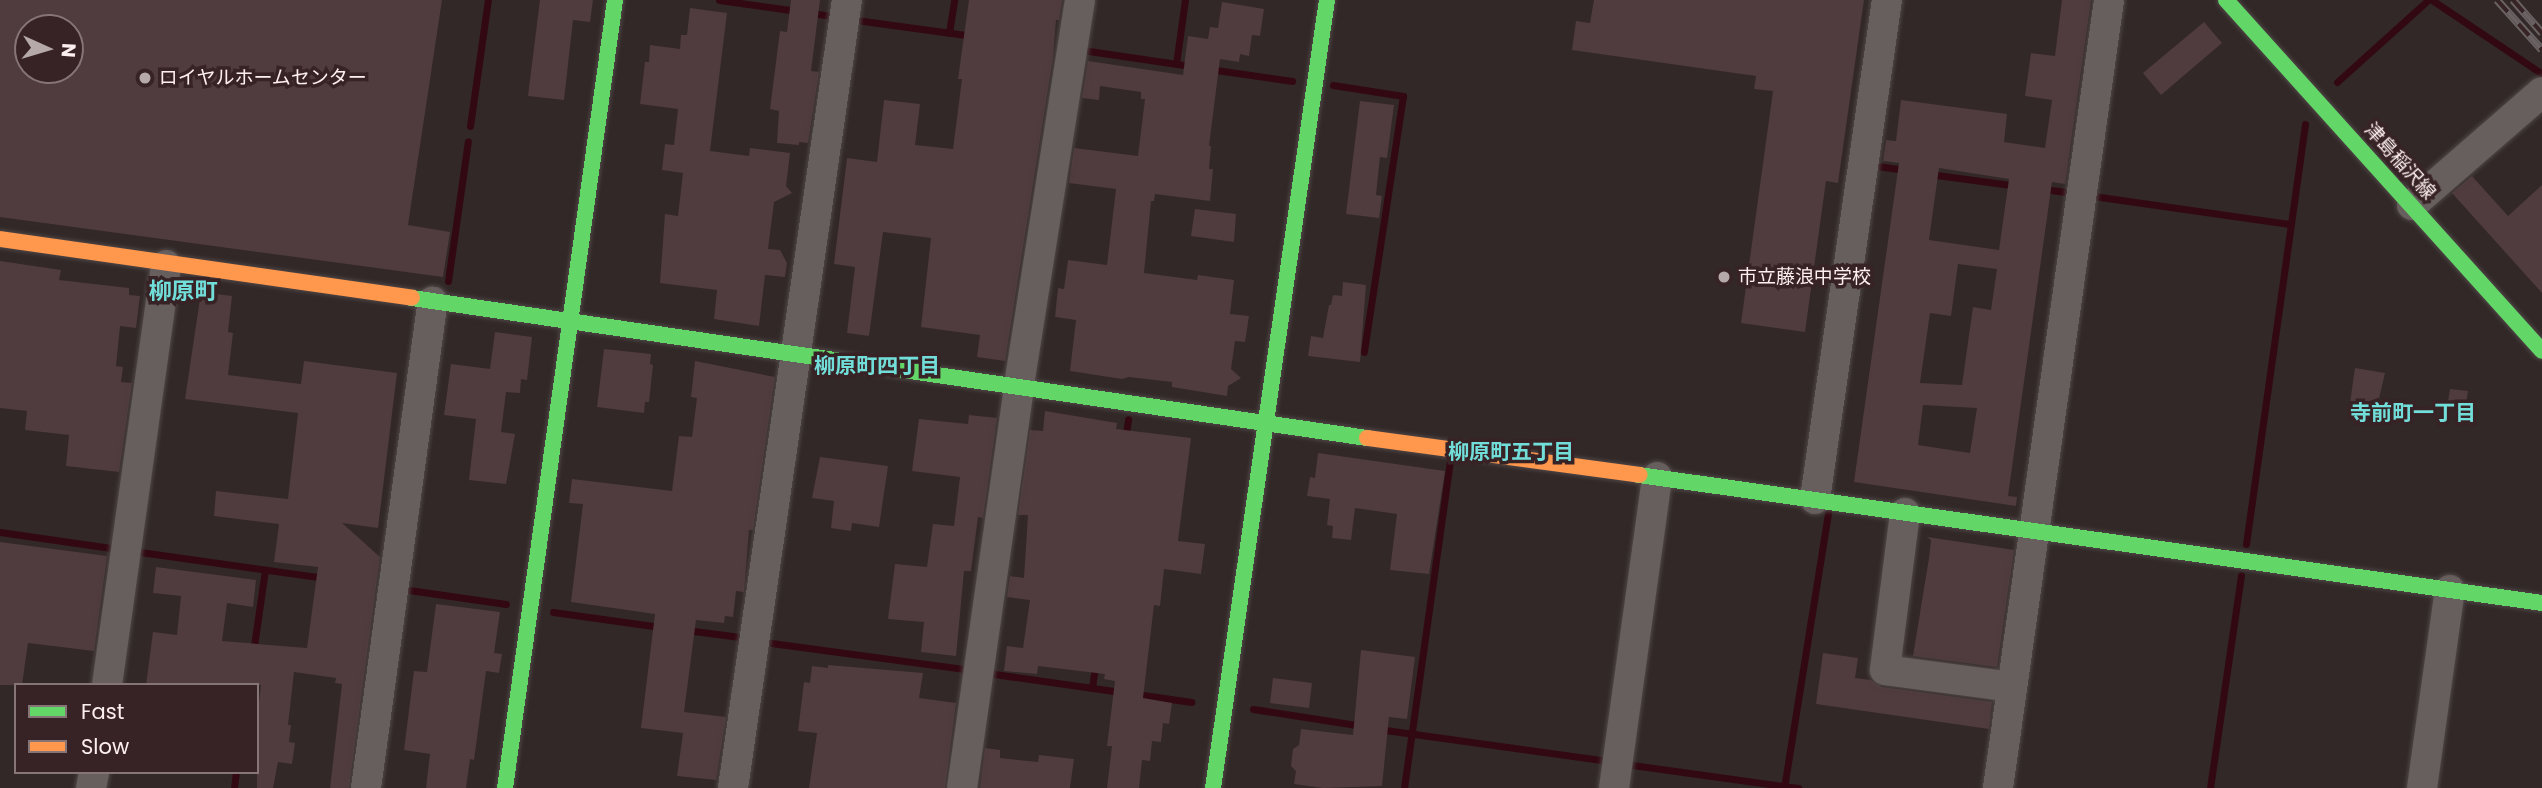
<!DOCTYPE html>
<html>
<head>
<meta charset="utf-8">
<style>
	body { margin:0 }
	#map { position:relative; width:2542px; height:788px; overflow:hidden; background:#322828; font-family:Poppins,"Noto Sans JP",sans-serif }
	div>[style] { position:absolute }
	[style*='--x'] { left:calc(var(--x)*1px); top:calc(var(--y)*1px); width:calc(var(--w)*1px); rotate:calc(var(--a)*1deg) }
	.stream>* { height:7px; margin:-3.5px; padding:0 3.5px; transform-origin:3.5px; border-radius:3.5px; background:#320912 }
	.building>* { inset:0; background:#503b3e }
	.roads { filter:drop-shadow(0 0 2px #4f4646) drop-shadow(0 0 2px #4f4646) }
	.street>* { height:30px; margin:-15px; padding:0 15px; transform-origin:15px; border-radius:15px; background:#675e5e }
	.fast>* { height:16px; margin:-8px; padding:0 8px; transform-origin:8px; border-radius:8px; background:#63d668 }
	.slow>* { height:16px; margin:-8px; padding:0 8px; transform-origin:8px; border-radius:8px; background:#ff974d }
	.rail>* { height:8px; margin-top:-4px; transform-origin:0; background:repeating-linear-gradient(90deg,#372325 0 16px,#696162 0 32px); box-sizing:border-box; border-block:2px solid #696162 }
	.dots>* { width:19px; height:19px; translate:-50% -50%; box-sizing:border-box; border:4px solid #372325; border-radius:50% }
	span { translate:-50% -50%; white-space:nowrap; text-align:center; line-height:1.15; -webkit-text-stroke:7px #372325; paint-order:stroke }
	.poi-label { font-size:19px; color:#fdeff0 }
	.left { translate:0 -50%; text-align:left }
	.street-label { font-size:19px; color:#fdeff0 }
	.neighbourhood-label { font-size:21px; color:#72ded9; font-weight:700 }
	.quarter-label { font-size:23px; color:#72ded9; font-weight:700 }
	.legend { position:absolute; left:14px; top:683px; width:245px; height:91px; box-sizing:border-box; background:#372325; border:2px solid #867576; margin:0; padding:9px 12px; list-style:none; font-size:21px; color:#fdeff0 }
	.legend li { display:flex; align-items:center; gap:14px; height:35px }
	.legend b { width:35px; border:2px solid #867576 }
	.north { position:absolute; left:14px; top:14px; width:70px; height:70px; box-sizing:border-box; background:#372325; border:2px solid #867576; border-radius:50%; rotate:94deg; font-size:19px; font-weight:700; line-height:28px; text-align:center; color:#fdeff0 }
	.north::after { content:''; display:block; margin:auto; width:24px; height:32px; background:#b6a9aa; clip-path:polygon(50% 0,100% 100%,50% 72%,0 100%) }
</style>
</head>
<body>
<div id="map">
	<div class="stream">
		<i style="--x:719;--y:0;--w:79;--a:8"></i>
		<i style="--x:2432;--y:0;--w:133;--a:33.9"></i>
		<i style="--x:812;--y:13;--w:20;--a:9"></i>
		<i style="--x:856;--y:20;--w:118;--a:7.8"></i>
		<i style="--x:949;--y:33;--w:33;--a:-81"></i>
		<i style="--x:1082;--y:50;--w:110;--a:8.4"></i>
		<i style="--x:1176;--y:64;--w:65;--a:-82"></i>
		<i style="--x:1209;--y:69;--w:84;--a:8.2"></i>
		<i style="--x:2337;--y:82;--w:122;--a:-42"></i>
		<i style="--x:1333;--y:85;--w:71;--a:8.9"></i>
		<i style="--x:1403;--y:96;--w:259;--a:98.7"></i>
		<i style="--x:470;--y:126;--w:127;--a:-81.9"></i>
		<i style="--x:1877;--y:166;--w:30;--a:8"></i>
		<i style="--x:1929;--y:174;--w:90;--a:7.7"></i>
		<i style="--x:2044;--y:189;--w:27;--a:8"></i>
		<i style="--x:2093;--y:196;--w:199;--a:8.1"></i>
		<i style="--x:448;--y:281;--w:141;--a:-81.9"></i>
		<i style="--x:1125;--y:439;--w:20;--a:-81"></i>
		<i style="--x:0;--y:532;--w:119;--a:8.2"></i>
		<i style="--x:2246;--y:544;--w:424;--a:-82"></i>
		<i style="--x:133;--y:551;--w:195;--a:8"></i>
		<i style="--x:402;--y:589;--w:105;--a:8.2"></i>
		<i style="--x:553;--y:612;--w:108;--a:8"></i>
		<i style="--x:686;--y:630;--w:62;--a:7.5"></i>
		<i style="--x:764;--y:642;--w:210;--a:7.7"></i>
		<i style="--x:253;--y:653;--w:84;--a:-81.8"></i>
		<i style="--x:987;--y:673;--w:135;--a:8.1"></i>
		<i style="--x:1092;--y:688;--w:22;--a:-82"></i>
		<i style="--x:1136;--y:694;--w:56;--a:8.3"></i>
		<i style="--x:1253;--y:709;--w:111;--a:8.8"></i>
		<i style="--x:1378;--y:729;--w:234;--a:7.9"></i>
		<i style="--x:1625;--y:764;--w:175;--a:7.9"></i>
		<i style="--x:234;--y:788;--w:16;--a:-83"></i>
		<i style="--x:1404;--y:788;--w:332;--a:-82"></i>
		<i style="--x:1784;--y:788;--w:279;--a:-80.9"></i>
		<i style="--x:2210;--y:788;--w:215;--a:-81.7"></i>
	</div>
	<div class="building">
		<i style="clip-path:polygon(evenodd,0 0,442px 0,408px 225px,450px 232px,443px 277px,0 217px,0 0,28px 28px,70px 28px,70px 70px,28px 70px,28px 28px)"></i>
		<i style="clip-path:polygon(540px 0,593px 0,590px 22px,573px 20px,564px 100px,528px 96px)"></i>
		<i style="clip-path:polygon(791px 0,820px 0,811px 71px,819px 72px,808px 143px,799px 142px,799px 145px,777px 143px,779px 111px,770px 109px,780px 31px,787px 32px)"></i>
		<i style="clip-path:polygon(969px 0,1062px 0,1059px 20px,1056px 20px,1053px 57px,1005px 361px,977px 357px,980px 335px,921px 327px,931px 238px,883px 232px,869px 336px,847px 333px,855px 267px,834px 264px,847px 158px,877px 162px,884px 100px,920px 104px,915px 145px,953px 149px,962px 79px,958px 79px)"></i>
		<i style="clip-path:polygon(1594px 0,1864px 0,1838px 183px,1826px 181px,1805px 332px,1741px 323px,1773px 91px,1754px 89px,1756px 76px,1572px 50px,1576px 21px,1590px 23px)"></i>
		<i style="clip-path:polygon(evenodd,2062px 0,2091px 0,2065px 184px,2052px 182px,2008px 496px,2017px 497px,2016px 506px,1854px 482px,1899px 163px,1883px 161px,1886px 140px,1896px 141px,1901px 100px,2007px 114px,2004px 142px,2045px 148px,2052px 100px,2025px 96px,2031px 53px,2055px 56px,2062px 0,1939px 168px,2009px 179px,1999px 250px,1929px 240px,1939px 168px,2062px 0,1958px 264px,1997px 269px,1991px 310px,1973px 307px,1962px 385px,1920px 383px,1930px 313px,1951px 316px,1958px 264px,2062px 0,1923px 405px,1977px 408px,1970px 453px,1918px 445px,1923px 405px)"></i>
		<i style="clip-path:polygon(1222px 2px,1264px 9px,1260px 36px,1252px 35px,1249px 56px,1240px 54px,1239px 62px,1220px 59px,1209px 146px,1211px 146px,1209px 169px,1213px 169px,1210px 201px,1155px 194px,1154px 201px,1151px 201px,1144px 273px,1197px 280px,1198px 275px,1234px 280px,1230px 314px,1249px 316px,1245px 342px,1235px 341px,1231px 369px,1241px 378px,1228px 386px,1227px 396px,1172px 387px,1172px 382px,1129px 377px,1122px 379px,1070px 371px,1076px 320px,1055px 317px,1058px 288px,1064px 289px,1068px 260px,1107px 265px,1116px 189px,1069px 183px,1074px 148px,1138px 156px,1145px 99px,1141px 99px,1141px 92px,1100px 86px,1099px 100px,1082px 98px,1088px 61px,1183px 75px,1188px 36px,1208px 39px,1210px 27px,1218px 28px)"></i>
		<i style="clip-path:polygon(690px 8px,727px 13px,710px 151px,749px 156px,750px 148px,790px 153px,786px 186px,792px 193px,774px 202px,768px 249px,780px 250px,787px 263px,785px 277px,765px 275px,759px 326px,714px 319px,717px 290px,660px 283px,665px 214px,678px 216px,683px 173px,662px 170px,665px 144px,674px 145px,678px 109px,640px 104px,645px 62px,649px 62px,650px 45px,680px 49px,681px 35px,687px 35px)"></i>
		<i style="clip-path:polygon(2204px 22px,2222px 43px,2161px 95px,2143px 73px)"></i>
		<i style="clip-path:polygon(1360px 101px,1394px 105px,1387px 158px,1380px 157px,1376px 195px,1382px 196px,1379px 218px,1346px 214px)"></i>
		<i style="clip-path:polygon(2472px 176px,2508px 216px,2542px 185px,2542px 293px,2452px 193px)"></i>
		<i style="clip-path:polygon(1195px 209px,1236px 214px,1234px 242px,1191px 236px)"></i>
		<i style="clip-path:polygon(0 261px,61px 270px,59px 280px,129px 288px,129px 295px,140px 296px,136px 328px,120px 326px,116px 366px,123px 367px,121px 382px,132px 383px,119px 472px,66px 466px,69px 435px,25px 430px,27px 411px,0 408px)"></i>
		<i style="clip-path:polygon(1343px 282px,1366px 285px,1360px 362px,1308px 356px,1311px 336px,1323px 338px,1329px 305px,1331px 305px,1333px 295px,1342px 296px)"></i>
		<i style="clip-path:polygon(201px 292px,232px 296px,228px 332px,233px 333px,228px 375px,301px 384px,304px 361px,397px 373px,378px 528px,342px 523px,380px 557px,349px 788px,330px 788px,342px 684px,335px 683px,336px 678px,294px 672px,288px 725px,291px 725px,289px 742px,295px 743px,292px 764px,278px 762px,273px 788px,257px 788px,257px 719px,261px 685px,146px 685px,153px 632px,177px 635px,181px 596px,153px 593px,156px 567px,256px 580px,253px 607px,227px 603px,222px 641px,307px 648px,318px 567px,274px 562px,279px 524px,214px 516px,216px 491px,288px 499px,298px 413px,185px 399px)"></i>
		<i style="clip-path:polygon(495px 332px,532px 337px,527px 380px,521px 379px,520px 393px,506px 392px,501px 432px,515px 434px,506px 484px,469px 480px,476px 419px,444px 415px,451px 364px,490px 369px)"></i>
		<i style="clip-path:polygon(604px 349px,651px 354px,650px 364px,653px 365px,649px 402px,645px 402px,644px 413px,597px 407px)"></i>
		<i style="clip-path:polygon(695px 361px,775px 377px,753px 530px,749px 530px,744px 592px,736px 591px,733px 617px,725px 616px,724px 623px,696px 620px,684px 712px,726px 717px,716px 780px,677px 776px,683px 733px,641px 728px,655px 614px,571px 602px,583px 504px,569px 503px,572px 479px,672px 491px,679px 436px,692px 437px,697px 398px,691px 397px)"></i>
		<i style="clip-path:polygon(2355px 368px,2385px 373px,2377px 407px,2350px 403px)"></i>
		<i style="clip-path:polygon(2450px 389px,2468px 391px,2465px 410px,2447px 407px)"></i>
		<i style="clip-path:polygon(1045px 411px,1117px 423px,1116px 429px,1191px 438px,1178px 541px,1205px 544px,1201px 574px,1164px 569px,1160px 606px,1154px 605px,1143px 698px,1172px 703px,1169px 724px,1163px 723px,1161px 742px,1152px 741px,1150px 761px,1142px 760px,1139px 788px,1107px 788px,1112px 746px,1107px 746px,1115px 681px,1104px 679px,1105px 674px,1038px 666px,1037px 674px,1004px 671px,1007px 646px,1023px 648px,1030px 600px,1007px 597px,1010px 576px,1024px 578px,1028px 515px,1018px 515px,1030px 430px,1043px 431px)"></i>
		<i style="clip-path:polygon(969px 415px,997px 418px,983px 518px,978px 517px,971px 571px,964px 571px,956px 656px,921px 652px,924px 622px,888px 619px,895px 564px,927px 567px,933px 524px,954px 526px,960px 477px,912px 471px,919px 419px,968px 424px)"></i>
		<i style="clip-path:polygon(1318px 453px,1445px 471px,1429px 574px,1390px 570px,1397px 514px,1355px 508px,1351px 540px,1332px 538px,1333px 526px,1327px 525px,1330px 499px,1307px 496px,1310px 477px,1315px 478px)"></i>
		<i style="clip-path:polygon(820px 457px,888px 466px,879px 527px,852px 523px,851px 531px,831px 528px,834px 501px,812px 498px)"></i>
		<i style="clip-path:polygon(1927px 537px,2014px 550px,1997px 667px,1913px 656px,1929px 558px,1931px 540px)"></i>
		<i style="clip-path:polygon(0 542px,107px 556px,94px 651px,28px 643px,22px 685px,0 685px)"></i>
		<i style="clip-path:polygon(436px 604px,500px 612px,494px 653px,502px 654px,499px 673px,486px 671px,474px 760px,470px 759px,466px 788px,426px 788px,430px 754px,404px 750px,414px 671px,427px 672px)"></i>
		<i style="clip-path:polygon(1361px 650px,1415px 657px,1407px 719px,1389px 717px,1382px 786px,1323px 788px,1294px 784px,1296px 771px,1291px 766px,1293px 749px,1299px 745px,1301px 729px,1353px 735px)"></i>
		<i style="clip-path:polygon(1823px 653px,1858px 658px,1855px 678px,1871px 680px,1882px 687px,1992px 702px,1989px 729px,1816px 704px)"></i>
		<i style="clip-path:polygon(828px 665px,923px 673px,919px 698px,956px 703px,945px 788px,809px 788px,817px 733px,798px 731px,804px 682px,810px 683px,812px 666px,828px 668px)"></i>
		<i style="clip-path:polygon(1273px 678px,1312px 683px,1309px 708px,1270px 703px)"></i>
		<i style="clip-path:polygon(985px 748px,1000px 750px,1000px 758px,1038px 762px,1039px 755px,1074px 759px,1070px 788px,980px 788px)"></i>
	</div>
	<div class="roads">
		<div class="street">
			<i style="--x:2412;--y:205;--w:172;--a:-41"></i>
			<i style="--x:1815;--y:499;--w:504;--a:-81.79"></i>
			<i style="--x:1905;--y:513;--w:158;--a:97.3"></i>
			<i style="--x:1885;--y:670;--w:128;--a:7.6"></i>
			<i style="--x:107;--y:685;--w:424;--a:-82"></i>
			<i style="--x:91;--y:788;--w:16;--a:-79"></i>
			<i style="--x:366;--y:788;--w:491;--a:-82.2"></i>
			<i style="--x:733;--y:788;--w:796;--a:-81.77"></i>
			<i style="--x:962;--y:788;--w:407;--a:-81.9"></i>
			<i style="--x:1019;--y:385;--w:390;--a:-81"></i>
			<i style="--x:1614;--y:788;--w:314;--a:-82.1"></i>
			<i style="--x:1998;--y:788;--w:796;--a:-81.98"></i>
			<i style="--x:2422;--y:788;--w:200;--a:-82"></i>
		</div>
		<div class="fast">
			<i style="--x:2226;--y:0;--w:472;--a:48"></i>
			<i style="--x:412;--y:298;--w:965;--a:8.34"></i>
			<i style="--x:1639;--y:475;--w:912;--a:8.07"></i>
			<i style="--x:505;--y:788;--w:796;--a:-82.05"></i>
			<i style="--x:1213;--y:788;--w:796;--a:-81.77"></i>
		</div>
		<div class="slow">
			<i style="--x:0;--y:239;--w:416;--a:8.1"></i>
			<i style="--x:1367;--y:438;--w:275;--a:7.7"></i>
		</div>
	</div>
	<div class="rail">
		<i style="--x:2497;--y:0;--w:67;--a:48"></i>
		<i style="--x:2513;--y:0;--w:44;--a:48.7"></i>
	</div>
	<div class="dots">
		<i style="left:145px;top:78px;background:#b6a9aa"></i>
		<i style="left:1724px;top:277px;background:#b6a9aa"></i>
	</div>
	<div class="poi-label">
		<span class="left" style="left:159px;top:78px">ロイヤルホームセンター</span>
		<span class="left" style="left:1738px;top:277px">市立藤浪中学校</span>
	</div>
	<div class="street-label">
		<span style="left:2400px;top:161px;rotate:48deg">津島稲沢線</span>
	</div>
	<div class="neighbourhood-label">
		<span style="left:877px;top:366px">柳原町四丁目</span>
		<span style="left:2413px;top:413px">寺前町一丁目</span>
		<span style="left:1511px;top:452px">柳原町五丁目</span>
	</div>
	<div class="quarter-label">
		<span style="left:183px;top:291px">柳原町</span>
	</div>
	<ul class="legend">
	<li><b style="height:9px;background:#63d668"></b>Fast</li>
	<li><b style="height:9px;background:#ff974d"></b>Slow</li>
	</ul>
	<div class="north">N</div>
</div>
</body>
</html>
